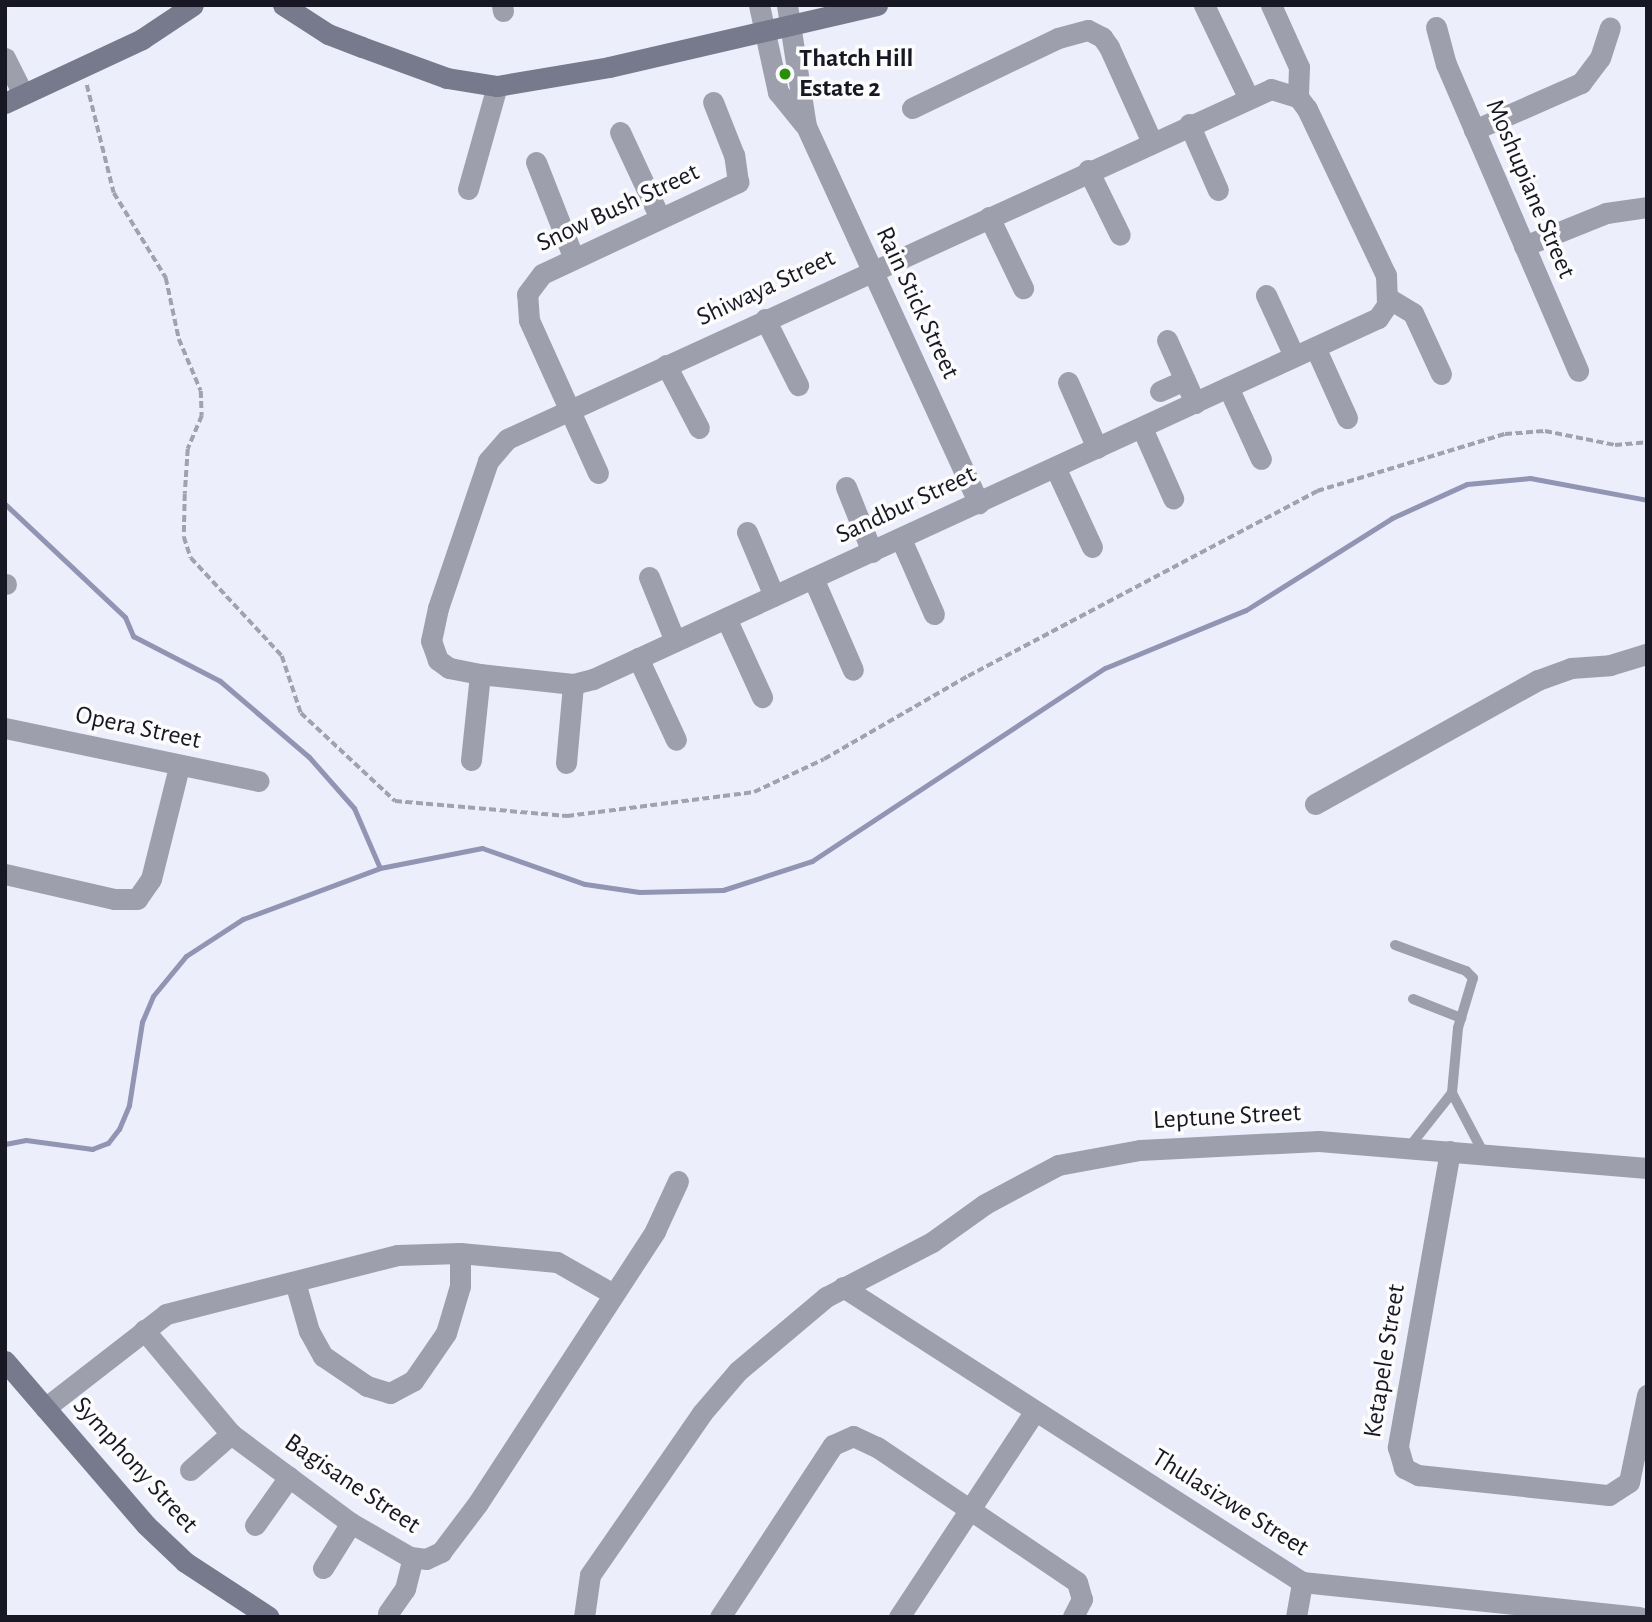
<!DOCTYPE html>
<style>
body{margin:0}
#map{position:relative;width:1652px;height:1622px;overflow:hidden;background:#edeefb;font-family:"Alegreya Sans",sans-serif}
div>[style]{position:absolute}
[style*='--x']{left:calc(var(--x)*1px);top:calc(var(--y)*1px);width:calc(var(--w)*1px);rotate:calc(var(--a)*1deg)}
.stream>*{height:5px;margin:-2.5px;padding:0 2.5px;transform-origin:2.5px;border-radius:2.5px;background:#9194b3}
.path>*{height:3.5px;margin-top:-1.75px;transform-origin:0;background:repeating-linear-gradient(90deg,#a1a2ae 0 7px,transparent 0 10.5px)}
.lane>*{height:10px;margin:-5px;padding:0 5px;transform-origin:5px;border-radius:5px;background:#9e9fad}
.street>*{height:21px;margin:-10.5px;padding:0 10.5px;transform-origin:10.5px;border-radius:10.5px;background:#9e9fad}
.secondary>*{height:21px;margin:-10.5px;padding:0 10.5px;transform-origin:10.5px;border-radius:10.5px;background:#77798d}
.dots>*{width:19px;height:19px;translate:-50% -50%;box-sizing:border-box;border:4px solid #fcfcfc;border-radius:50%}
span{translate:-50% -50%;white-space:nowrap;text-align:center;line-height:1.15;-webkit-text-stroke:7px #fcfcfc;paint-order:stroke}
.poi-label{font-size:26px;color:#171823;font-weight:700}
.left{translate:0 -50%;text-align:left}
.street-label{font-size:26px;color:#171823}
.frame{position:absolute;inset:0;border:7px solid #171823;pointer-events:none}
</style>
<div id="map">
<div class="stream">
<i style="--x:5;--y:504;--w:165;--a:43.3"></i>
<i style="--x:125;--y:617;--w:21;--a:67"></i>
<i style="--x:133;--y:636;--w:98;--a:27.3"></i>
<i style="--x:220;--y:681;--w:117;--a:40.5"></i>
<i style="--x:309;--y:757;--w:68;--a:48.6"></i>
<i style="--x:354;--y:808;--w:65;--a:66.6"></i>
<i style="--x:5;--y:1144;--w:21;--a:-11"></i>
<i style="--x:26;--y:1140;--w:67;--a:7.8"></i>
<i style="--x:92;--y:1149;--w:17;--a:-21"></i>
<i style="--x:108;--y:1143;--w:18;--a:-52"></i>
<i style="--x:119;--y:1129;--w:26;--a:-67"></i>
<i style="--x:129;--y:1105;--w:84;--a:-81.1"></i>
<i style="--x:142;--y:1022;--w:28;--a:-67"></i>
<i style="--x:153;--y:996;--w:52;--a:-50.5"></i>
<i style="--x:186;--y:956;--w:68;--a:-33"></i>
<i style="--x:243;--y:919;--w:146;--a:-20.4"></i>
<i style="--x:380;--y:868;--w:104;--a:-11.1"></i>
<i style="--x:482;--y:848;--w:109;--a:19.3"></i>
<i style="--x:585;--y:884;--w:55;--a:8.4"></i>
<i style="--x:639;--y:892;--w:84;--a:-1.4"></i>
<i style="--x:723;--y:890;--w:94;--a:-18"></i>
<i style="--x:812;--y:861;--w:351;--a:-33.4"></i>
<i style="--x:1105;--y:668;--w:152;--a:-22.4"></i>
<i style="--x:1246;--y:610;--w:173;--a:-32.2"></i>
<i style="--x:1392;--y:518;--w:82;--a:-24.4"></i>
<i style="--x:1467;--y:484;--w:63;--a:-5.4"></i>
<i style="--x:1530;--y:478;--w:119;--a:10.6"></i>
</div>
<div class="path">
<i style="--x:87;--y:85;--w:111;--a:76"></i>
<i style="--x:114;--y:193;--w:100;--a:58.5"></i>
<i style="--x:166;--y:278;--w:62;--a:78"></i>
<i style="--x:179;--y:339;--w:56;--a:67.1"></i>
<i style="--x:201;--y:391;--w:25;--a:88"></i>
<i style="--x:202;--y:416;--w:36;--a:113"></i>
<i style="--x:188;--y:449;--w:45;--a:93.8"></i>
<i style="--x:185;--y:494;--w:43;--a:91.3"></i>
<i style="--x:184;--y:537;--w:22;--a:72"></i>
<i style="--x:191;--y:558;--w:134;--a:47.1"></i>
<i style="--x:282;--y:656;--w:60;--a:71.6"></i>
<i style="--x:301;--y:713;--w:129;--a:43.1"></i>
<i style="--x:395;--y:801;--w:173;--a:5"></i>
<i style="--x:567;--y:816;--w:189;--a:-7.3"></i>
<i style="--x:754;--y:792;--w:77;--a:-25.2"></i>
<i style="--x:824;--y:759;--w:166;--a:-30"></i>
<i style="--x:968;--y:676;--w:395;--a:-27.9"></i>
<i style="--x:1317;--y:491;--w:196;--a:-16.9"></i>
<i style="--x:1505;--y:434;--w:40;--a:-4.3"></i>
<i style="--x:1545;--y:431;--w:71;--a:11.3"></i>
<i style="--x:1615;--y:445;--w:32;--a:-5"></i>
</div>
<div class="lane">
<i style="--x:1395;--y:945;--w:76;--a:20.1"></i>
<i style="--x:1466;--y:971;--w:10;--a:45"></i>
<i style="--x:1473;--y:978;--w:52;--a:106.7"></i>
<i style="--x:1458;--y:1028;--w:65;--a:95.3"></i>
<i style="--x:1452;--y:1093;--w:69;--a:62.3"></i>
<i style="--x:1413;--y:999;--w:52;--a:21.6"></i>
<i style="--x:1410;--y:1146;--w:68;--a:-51.6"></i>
</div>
<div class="street">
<i style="--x:502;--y:5;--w:6;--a:81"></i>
<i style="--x:759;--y:5;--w:89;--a:77.7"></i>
<i style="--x:778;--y:92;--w:41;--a:50.9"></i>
<i style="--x:787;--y:5;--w:122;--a:81.1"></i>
<i style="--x:806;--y:126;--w:415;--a:65.4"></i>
<i style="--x:1204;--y:5;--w:102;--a:64.4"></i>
<i style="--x:1271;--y:5;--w:68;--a:65.7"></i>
<i style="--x:1299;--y:67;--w:30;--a:92"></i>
<i style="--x:1436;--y:27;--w:38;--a:75"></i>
<i style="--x:1446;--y:64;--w:334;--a:66.7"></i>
<i style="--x:5;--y:58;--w:40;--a:63.4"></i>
<i style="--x:1271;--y:89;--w:28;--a:17"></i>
<i style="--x:1298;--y:97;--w:15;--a:53"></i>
<i style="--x:1307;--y:109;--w:184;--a:64.6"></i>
<i style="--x:1386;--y:275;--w:30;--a:88"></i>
<i style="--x:1387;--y:305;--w:16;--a:125"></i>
<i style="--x:1378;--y:318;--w:864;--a:155.3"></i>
<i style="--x:593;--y:679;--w:21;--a:166"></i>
<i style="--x:573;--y:684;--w:94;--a:-173.9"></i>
<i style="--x:480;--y:674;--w:32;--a:-169"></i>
<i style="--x:449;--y:668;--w:14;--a:-144"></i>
<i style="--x:438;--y:660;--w:20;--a:-110"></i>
<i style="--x:431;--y:641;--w:34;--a:-78"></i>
<i style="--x:438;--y:608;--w:155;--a:-71.2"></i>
<i style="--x:488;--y:461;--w:29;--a:-49"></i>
<i style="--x:507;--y:439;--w:840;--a:-24.61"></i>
<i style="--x:912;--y:108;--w:162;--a:-25.6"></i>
<i style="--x:1058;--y:38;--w:31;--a:-15"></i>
<i style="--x:1088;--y:30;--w:16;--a:27"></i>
<i style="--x:1102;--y:37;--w:12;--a:55"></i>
<i style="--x:1109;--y:47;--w:102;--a:65.7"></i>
<i style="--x:1189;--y:124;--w:72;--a:66.3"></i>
<i style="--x:1474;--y:130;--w:117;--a:-23.7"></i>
<i style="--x:1581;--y:83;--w:31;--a:-53"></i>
<i style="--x:1600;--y:58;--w:32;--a:-72"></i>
<i style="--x:620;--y:132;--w:95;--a:65.1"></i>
<i style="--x:536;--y:162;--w:104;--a:68.6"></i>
<i style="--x:1088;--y:170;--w:72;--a:63.8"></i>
<i style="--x:468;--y:189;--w:107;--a:-74.3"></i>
<i style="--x:989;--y:217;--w:79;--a:64.4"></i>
<i style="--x:1524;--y:246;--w:88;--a:-21.9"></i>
<i style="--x:1606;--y:213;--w:41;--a:-8.3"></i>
<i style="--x:1266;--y:295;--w:67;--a:65.3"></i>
<i style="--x:1388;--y:298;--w:29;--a:31"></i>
<i style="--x:1413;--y:313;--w:67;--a:65.3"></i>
<i style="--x:765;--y:319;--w:74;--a:63.4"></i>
<i style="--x:1167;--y:340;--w:69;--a:66"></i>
<i style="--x:1315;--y:347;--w:78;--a:65.7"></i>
<i style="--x:666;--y:365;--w:71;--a:62.4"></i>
<i style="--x:1068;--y:382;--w:72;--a:66.3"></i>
<i style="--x:1228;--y:387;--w:79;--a:65.4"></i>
<i style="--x:1160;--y:391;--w:27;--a:-24"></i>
<i style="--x:1142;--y:428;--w:77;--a:66.1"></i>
<i style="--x:1055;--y:467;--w:88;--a:65.2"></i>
<i style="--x:598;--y:473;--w:168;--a:-114.3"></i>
<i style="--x:529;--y:320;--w:26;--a:-94"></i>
<i style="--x:527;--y:294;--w:25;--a:-53"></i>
<i style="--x:542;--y:274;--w:217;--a:-25.1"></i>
<i style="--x:738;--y:182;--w:27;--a:-98"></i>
<i style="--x:734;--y:155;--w:57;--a:-111.6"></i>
<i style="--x:846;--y:487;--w:70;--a:68.2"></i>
<i style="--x:747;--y:532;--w:69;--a:67.1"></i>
<i style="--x:901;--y:539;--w:82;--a:66.3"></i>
<i style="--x:649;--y:577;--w:69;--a:67.9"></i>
<i style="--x:813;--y:578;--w:100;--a:66.5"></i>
<i style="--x:5;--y:584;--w:1;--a:0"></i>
<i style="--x:726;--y:618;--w:87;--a:65.5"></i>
<i style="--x:638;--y:658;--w:90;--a:65.1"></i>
<i style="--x:5;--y:728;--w:259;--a:11.8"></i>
<i style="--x:471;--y:760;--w:86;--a:-84"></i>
<i style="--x:566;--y:763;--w:79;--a:-84.9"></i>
<i style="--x:1315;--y:804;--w:255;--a:-29.1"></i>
<i style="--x:1538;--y:680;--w:35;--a:-20"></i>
<i style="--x:1571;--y:668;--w:39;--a:-4"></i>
<i style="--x:1610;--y:665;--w:39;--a:-17"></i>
<i style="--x:5;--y:874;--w:112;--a:12.9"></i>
<i style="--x:114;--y:899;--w:23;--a:0"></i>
<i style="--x:137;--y:899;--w:24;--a:-55"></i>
<i style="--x:151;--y:879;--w:115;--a:-76"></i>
<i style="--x:1450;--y:1151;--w:301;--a:100"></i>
<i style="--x:1398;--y:1447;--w:22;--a:74"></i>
<i style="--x:1404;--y:1468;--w:16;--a:27"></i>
<i style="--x:1418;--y:1475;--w:192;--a:6"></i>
<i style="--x:1609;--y:1495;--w:24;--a:-33"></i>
<i style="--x:1629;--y:1482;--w:89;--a:-78.3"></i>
<i style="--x:295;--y:1282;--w:51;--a:74.1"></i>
<i style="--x:309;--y:1331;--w:29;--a:61"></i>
<i style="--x:323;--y:1356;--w:53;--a:34.3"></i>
<i style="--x:367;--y:1386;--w:24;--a:17"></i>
<i style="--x:390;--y:1393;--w:26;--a:-28"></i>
<i style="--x:413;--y:1381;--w:58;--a:-55.5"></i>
<i style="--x:446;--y:1333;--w:49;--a:-73.4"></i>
<i style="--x:460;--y:1286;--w:33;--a:-90"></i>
<i style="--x:843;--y:1287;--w:546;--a:32.73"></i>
<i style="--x:1302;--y:1582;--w:339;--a:5.9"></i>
<i style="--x:144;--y:1330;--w:136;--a:50.1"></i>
<i style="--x:231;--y:1434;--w:149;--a:36.6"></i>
<i style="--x:351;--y:1523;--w:68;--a:30"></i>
<i style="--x:410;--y:1557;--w:16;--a:7"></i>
<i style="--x:426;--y:1559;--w:17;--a:-25"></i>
<i style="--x:441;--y:1552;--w:61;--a:-52.9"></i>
<i style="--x:478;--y:1503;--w:325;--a:-56.9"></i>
<i style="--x:655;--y:1231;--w:55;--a:-65.3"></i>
<i style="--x:45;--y:1408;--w:153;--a:-37.8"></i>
<i style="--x:166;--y:1314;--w:238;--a:-14.3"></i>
<i style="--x:397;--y:1255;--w:63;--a:-1.8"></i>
<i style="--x:460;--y:1253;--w:97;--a:5.3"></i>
<i style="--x:557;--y:1262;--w:64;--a:29.7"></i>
<i style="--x:190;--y:1470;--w:55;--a:-41.3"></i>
<i style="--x:255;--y:1525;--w:59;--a:-54.7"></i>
<i style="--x:323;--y:1568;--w:53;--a:-58.1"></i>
<i style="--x:388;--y:1613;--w:29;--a:-55"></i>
<i style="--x:405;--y:1589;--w:32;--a:-76"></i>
<i style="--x:584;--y:1617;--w:42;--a:-81.9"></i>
<i style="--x:590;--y:1575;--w:197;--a:-55.3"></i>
<i style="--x:702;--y:1413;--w:55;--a:-49.4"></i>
<i style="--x:738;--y:1371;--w:115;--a:-40.1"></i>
<i style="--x:826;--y:1297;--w:119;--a:-27.4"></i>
<i style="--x:932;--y:1242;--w:65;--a:-35.6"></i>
<i style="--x:985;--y:1204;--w:83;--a:-28.1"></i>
<i style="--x:1058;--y:1165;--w:83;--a:-10.4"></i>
<i style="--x:1140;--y:1150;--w:179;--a:-2.9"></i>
<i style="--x:1319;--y:1141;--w:329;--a:4.7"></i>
<i style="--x:720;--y:1617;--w:206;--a:-56.7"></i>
<i style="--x:833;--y:1445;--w:22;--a:-24"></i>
<i style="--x:853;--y:1436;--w:26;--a:25"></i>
<i style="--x:877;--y:1447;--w:241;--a:34"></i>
<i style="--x:1077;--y:1582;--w:18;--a:74"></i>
<i style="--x:1082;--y:1599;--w:20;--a:117"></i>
<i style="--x:899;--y:1617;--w:245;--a:-56.6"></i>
<i style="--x:1296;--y:1617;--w:36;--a:-80"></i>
</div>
<div class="secondary">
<i style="--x:283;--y:5;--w:54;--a:32.8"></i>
<i style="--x:328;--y:34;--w:36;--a:21"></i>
<i style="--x:362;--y:47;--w:90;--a:20"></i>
<i style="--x:447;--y:78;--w:51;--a:9.1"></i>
<i style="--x:497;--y:86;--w:114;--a:-9.6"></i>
<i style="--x:609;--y:67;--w:275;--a:-13"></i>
<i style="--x:5;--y:103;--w:151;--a:-25"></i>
<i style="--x:142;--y:39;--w:61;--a:-33.7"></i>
<i style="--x:5;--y:1361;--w:216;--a:49.3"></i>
<i style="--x:146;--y:1525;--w:54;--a:43.5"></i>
<i style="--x:185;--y:1562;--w:100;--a:33.2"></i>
</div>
<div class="dots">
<i style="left:785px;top:74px;background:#2b8e09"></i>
</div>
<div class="poi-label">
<span class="left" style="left:799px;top:74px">Thatch Hill<br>Estate 2</span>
</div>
<div class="street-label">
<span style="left:1530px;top:189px;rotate:67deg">Moshupiane Street</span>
<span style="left:618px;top:208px;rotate:-25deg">Snow Bush Street</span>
<span style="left:766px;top:288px;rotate:-25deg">Shiwaya Street</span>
<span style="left:917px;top:303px;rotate:65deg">Rain Stick Street</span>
<span style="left:906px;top:505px;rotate:-25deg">Sandbur Street</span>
<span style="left:138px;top:728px;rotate:12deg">Opera Street</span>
<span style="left:1227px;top:1117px;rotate:-3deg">Leptune Street</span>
<span style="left:1385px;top:1361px;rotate:-81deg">Ketapele Street</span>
<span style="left:135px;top:1465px;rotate:48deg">Symphony Street</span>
<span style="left:352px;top:1484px;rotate:34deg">Bagisane Street</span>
<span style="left:1230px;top:1503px;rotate:32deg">Thulasizwe Street</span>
</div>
<div class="frame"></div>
</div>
